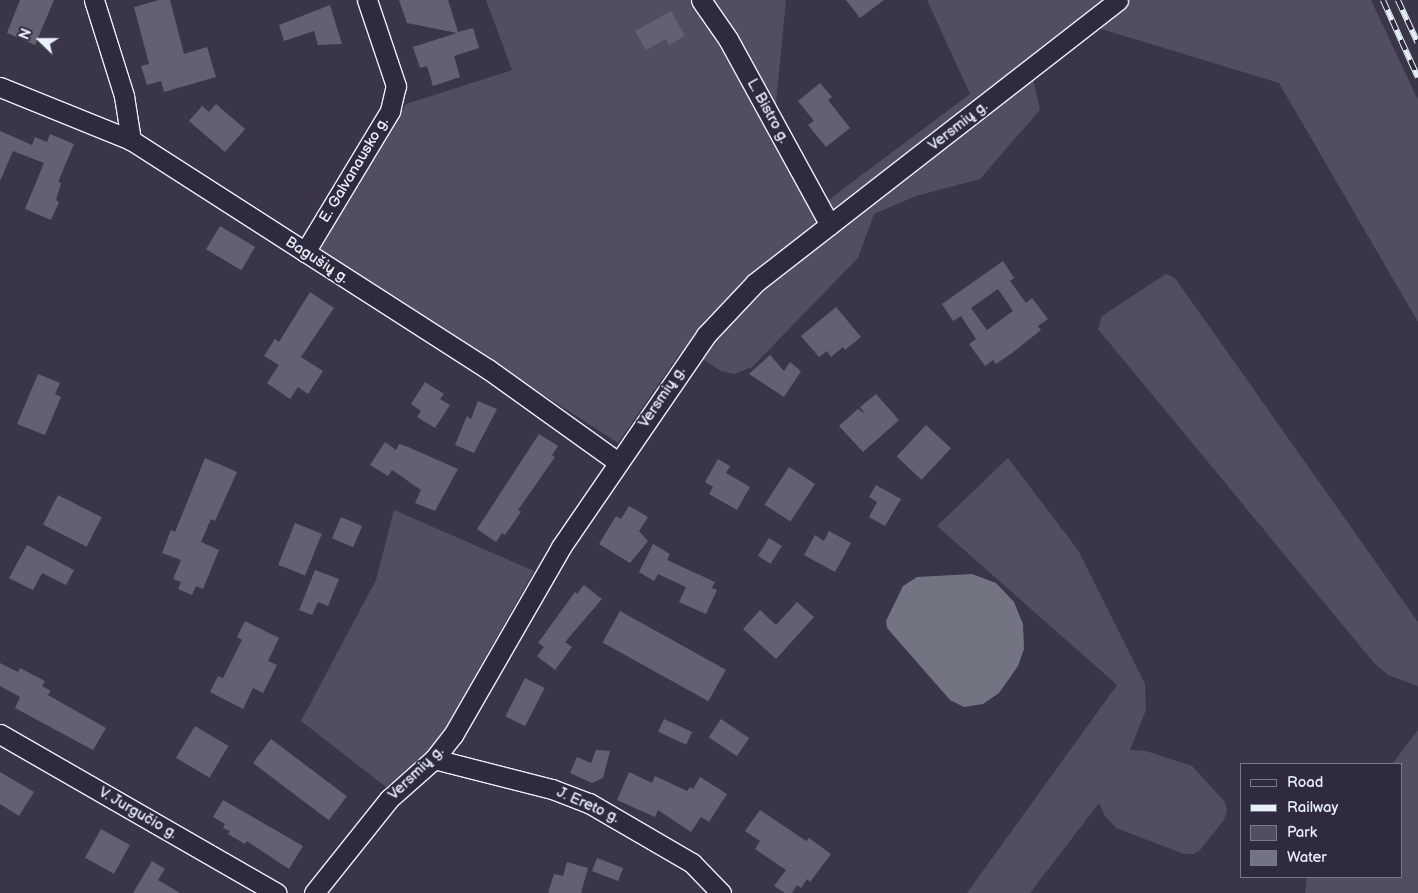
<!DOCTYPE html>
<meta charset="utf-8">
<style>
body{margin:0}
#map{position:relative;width:1418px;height:893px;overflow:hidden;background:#3a3648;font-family:"Balsamiq Sans",sans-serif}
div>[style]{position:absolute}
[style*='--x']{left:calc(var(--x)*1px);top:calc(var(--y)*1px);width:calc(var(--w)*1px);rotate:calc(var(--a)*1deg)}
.green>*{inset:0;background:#504e5f}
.water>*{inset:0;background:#737482}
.building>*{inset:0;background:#636171;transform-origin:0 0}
.roads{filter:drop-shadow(1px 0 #e8f1f8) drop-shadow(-1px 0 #e8f1f8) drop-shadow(0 1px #e8f1f8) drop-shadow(0 -1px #e8f1f8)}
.minor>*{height:19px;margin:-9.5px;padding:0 9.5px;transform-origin:9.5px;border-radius:9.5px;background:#2f2a3d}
.rail>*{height:5.5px;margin-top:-2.75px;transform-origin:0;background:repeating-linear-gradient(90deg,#2f2a3d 0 11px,#e8f1f8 0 22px);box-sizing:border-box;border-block:1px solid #e8f1f8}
span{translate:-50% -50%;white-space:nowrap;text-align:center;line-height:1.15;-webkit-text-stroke:4px #2f2a3d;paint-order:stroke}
.street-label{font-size:15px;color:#e8f1f8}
.legend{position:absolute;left:1240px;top:763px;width:162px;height:115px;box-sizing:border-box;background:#2f2a3d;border:1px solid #797a88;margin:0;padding:6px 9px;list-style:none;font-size:15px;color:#e8f1f8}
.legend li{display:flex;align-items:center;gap:10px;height:25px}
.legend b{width:25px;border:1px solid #797a88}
.north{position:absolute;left:15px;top:15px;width:50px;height:50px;-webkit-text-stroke:4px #2f2a3d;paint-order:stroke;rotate:292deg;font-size:14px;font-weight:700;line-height:20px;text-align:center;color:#e8f1f8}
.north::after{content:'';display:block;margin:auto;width:18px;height:22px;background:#e8f1f8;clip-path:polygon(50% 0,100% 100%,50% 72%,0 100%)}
</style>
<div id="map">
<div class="green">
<i style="clip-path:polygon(486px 0,786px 0,776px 104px,827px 201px,970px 94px,927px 0,1371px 0,1418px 100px,1418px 322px,1279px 83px,1098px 28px,1033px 79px,1040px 110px,980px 179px,916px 196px,874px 214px,858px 258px,752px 367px,734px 374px,721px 371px,699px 357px,680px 353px,618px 443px,320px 250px,406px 104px,512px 70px)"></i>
<i style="clip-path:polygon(1166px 274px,1175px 278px,1418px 622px,1418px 686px,1388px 675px,1374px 663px,1098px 329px,1102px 316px)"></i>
<i style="clip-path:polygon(1008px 458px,1078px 550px,1145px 684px,1146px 710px,1130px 750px,1146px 751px,1192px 766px,1225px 802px,1227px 811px,1224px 820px,1200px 850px,1194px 854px,1184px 854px,1116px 828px,1105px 816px,1099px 803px,1030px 893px,967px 893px,1117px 685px,937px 526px)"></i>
<i style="clip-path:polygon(394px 510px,534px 571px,446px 727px,429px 751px,386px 787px,301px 721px,376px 580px)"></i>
<i style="clip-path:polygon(1418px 730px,1418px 893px,1305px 893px,1307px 877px,1402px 877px,1402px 764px,1392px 764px)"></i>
</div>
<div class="water">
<i style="clip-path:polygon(972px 574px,996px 583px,1014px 602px,1023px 624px,1024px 649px,1018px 666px,999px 693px,983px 704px,964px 707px,950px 700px,887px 628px,886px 621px,903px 586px,917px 577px)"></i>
</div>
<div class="building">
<i style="clip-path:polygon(20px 0,54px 0,35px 45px,7px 33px)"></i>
<i style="clip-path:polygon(159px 0,170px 0,184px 54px,207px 47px,216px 77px,164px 92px,161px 81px,147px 85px,141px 66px,149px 64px,134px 7px)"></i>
<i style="clip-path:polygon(399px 0,448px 0,458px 32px,473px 28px,479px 48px,454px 56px,460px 77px,433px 86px,427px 66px,420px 68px,413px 47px,457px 33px,407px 23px)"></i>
<i style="clip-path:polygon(846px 0,884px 0,860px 18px)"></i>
<i style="clip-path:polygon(330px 5px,342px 44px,318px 45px,314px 31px,284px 41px,279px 25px)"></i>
<i style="clip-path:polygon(671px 11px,685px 36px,669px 45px,666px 39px,646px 50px,635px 31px)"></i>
<i style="clip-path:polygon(820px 83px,832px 97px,828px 100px,850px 128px,826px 147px,808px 125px,814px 121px,798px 101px)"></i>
<i style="clip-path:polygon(216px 104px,245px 129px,225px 152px,189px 121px,202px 106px,209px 112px)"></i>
<i style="clip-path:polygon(0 131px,32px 145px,35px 137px,47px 142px,50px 134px,74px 144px,58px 182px,61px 183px,56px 200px,59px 202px,51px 220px,25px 209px,44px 163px,13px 151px,0 181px)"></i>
<i style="left:220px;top:226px;width:41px;height:27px;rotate:31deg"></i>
<i style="clip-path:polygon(evenodd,1003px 261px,1014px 278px,1010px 281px,1026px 303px,1032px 298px,1048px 319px,1038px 326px,1041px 330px,1012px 353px,996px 364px,993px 360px,985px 366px,969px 344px,976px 339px,961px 316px,953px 321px,942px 304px,1003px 261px,998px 289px,1013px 311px,987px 330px,971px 308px,998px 289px)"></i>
<i style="clip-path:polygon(310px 292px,334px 308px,301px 357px,323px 371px,308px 394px,298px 387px,290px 399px,267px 383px,279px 365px,264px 356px,275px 339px,279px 342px)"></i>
<i style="clip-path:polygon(836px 307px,861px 337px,845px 350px,843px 347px,831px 357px,827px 351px,819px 357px,801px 336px)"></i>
<i style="clip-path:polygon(770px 355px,784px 371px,790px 362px,801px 371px,784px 397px,749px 374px)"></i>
<i style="clip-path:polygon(38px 374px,60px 383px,55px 394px,61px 397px,45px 435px,17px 424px)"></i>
<i style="clip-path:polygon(425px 382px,444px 394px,440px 399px,450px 405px,435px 428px,417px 417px,421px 411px,411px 404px)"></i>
<i style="clip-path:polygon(876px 394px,899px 420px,863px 452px,839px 426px,858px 409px,865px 414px,860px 407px)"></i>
<i style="clip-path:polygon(478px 401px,497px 409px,474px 453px,455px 445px,467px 416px,471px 419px)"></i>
<i style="left:926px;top:425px;width:34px;height:43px;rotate:43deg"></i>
<i style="clip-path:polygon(539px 434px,558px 446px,552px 455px,555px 457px,518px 510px,521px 512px,505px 535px,502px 533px,496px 542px,477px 529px)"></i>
<i style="clip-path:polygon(385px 442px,396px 450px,399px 444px,408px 447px,458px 469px,435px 511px,415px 503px,421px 490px,392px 470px,388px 476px,370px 465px)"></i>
<i style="clip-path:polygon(205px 458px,237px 472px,215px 521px,211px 519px,201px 542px,219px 550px,203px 589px,196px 586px,192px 595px,178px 589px,181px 582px,173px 579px,181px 560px,162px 553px,171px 530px,175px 532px)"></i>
<i style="clip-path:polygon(718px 459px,730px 466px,726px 473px,750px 487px,737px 510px,709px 494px,713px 487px,705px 482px)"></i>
<i style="left:789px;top:467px;width:31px;height:45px;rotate:33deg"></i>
<i style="clip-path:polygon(876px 485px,901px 499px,885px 526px,869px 517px,877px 502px,869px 497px)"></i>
<i style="left:58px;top:495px;width:49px;height:33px;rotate:27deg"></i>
<i style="clip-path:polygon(629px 506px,648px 517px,639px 531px,648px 541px,630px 563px,599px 544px,616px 516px,621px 519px)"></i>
<i style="left:341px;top:517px;width:23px;height:23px;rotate:23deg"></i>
<i style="left:295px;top:523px;width:29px;height:45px;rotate:22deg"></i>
<i style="clip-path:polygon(829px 531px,851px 543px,835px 572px,804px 555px,815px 535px,824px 541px)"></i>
<i style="left:769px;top:538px;width:15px;height:21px;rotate:32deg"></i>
<i style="clip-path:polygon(653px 544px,670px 554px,667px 560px,715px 582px,712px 588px,717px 590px,706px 614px,679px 602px,686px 587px,658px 574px,654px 581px,639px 572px)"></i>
<i style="clip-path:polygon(27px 545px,74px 570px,66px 585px,42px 573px,33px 590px,9px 578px)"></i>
<i style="clip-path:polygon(315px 570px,339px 579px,328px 606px,318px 602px,312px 615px,299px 610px)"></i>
<i style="clip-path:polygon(584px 585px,602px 599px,565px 642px,572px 647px,555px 670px,537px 656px,544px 647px,538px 643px,575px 592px,577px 594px)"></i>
<i style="clip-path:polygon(797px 602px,814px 617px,776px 659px,743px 629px,760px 610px,776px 625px)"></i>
<i style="left:620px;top:611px;width:121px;height:36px;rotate:29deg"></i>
<i style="clip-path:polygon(245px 621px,279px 638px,268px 661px,277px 665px,263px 693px,253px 688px,243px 709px,210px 692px,218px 676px,223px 678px,242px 640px,237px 637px)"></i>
<i style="clip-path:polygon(0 663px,18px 672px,20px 668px,45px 681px,42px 686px,51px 691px,48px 695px,106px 728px,93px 750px,15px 708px,20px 697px,0 686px)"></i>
<i style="left:525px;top:678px;width:22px;height:43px;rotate:27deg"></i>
<i style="left:664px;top:719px;width:31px;height:14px;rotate:25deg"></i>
<i style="left:721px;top:719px;width:34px;height:22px;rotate:34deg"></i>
<i style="left:195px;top:726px;width:39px;height:37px;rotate:31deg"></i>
<i style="left:271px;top:739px;width:95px;height:30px;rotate:37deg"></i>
<i style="clip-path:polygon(596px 750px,610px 751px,603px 778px,592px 783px,570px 773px,577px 757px,591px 763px)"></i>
<i style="clip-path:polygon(0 772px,34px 792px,19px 816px,0 804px)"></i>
<i style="clip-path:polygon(629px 772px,652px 783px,655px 776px,687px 791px,690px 787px,693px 789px,700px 777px,727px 794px,709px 822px,701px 817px,691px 832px,658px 810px,655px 817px,617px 800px)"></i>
<i style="clip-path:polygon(223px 800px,303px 846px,289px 869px,247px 841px,245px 844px,228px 834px,230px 831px,223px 828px,225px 824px,213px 817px)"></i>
<i style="clip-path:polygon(760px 810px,806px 841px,809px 838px,831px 854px,810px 882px,807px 879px,801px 888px,797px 885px,792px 893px,785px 893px,774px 886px,786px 870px,755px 849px,760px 841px,745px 831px)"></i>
<i style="left:101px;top:829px;width:33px;height:33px;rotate:29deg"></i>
<i style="left:597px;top:858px;width:28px;height:14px;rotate:21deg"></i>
<i style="clip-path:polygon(152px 861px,165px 869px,158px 880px,180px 893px,133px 893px)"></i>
<i style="clip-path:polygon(567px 862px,588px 868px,581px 893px,548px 893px,554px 874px,563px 876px)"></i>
</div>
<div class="roads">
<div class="minor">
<i style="--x:94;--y:0;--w:101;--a:72.6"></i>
<i style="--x:124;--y:96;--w:45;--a:81"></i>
<i style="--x:701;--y:0;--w:47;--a:55.3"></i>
<i style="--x:728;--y:39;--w:212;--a:61.3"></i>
<i style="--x:0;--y:87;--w:141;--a:22"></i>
<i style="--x:131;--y:140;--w:424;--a:32.7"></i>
<i style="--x:488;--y:369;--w:160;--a:35.6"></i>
<i style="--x:305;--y:252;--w:165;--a:-58.9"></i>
<i style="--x:390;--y:111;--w:26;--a:-77"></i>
<i style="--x:396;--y:86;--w:91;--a:-108.6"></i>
<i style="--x:0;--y:734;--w:319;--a:29.9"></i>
<i style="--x:434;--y:759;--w:122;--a:14.3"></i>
<i style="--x:552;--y:789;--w:40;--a:21"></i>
<i style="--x:589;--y:803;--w:119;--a:30.2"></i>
<i style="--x:692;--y:863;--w:42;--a:46"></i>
<i style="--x:314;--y:893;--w:120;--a:-51.4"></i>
<i style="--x:389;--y:799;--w:60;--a:-41.6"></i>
<i style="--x:434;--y:759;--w:31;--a:-52"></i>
<i style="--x:453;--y:735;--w:217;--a:-60.1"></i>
<i style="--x:561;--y:547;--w:257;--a:-55.6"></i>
<i style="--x:706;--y:335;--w:71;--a:-46.7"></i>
<i style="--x:755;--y:283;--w:460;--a:-37.9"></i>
</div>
</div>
<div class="rail">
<i style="--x:1383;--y:0;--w:85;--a:65.6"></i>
<i style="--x:1398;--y:0;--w:47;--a:65.1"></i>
</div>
<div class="street-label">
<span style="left:768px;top:111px;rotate:61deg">L. Bistro g.</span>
<span style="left:958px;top:126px;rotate:-38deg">Versmių g.</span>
<span style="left:354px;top:170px;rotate:-59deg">E. Galvanausko g.</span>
<span style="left:317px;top:260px;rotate:33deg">Bagušių g.</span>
<span style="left:662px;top:397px;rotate:-56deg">Versmių g.</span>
<span style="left:416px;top:773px;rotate:-44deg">Versmių g.</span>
<span style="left:588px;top:805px;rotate:24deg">J. Ereto g.</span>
<span style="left:138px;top:813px;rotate:30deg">V. Jurgučio g.</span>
</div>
<ul class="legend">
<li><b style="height:6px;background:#2f2a3d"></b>Road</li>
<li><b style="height:6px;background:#e8f1f8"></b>Railway</li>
<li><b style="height:14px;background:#504e5f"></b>Park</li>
<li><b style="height:14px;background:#737482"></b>Water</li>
</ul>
<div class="north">N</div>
</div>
